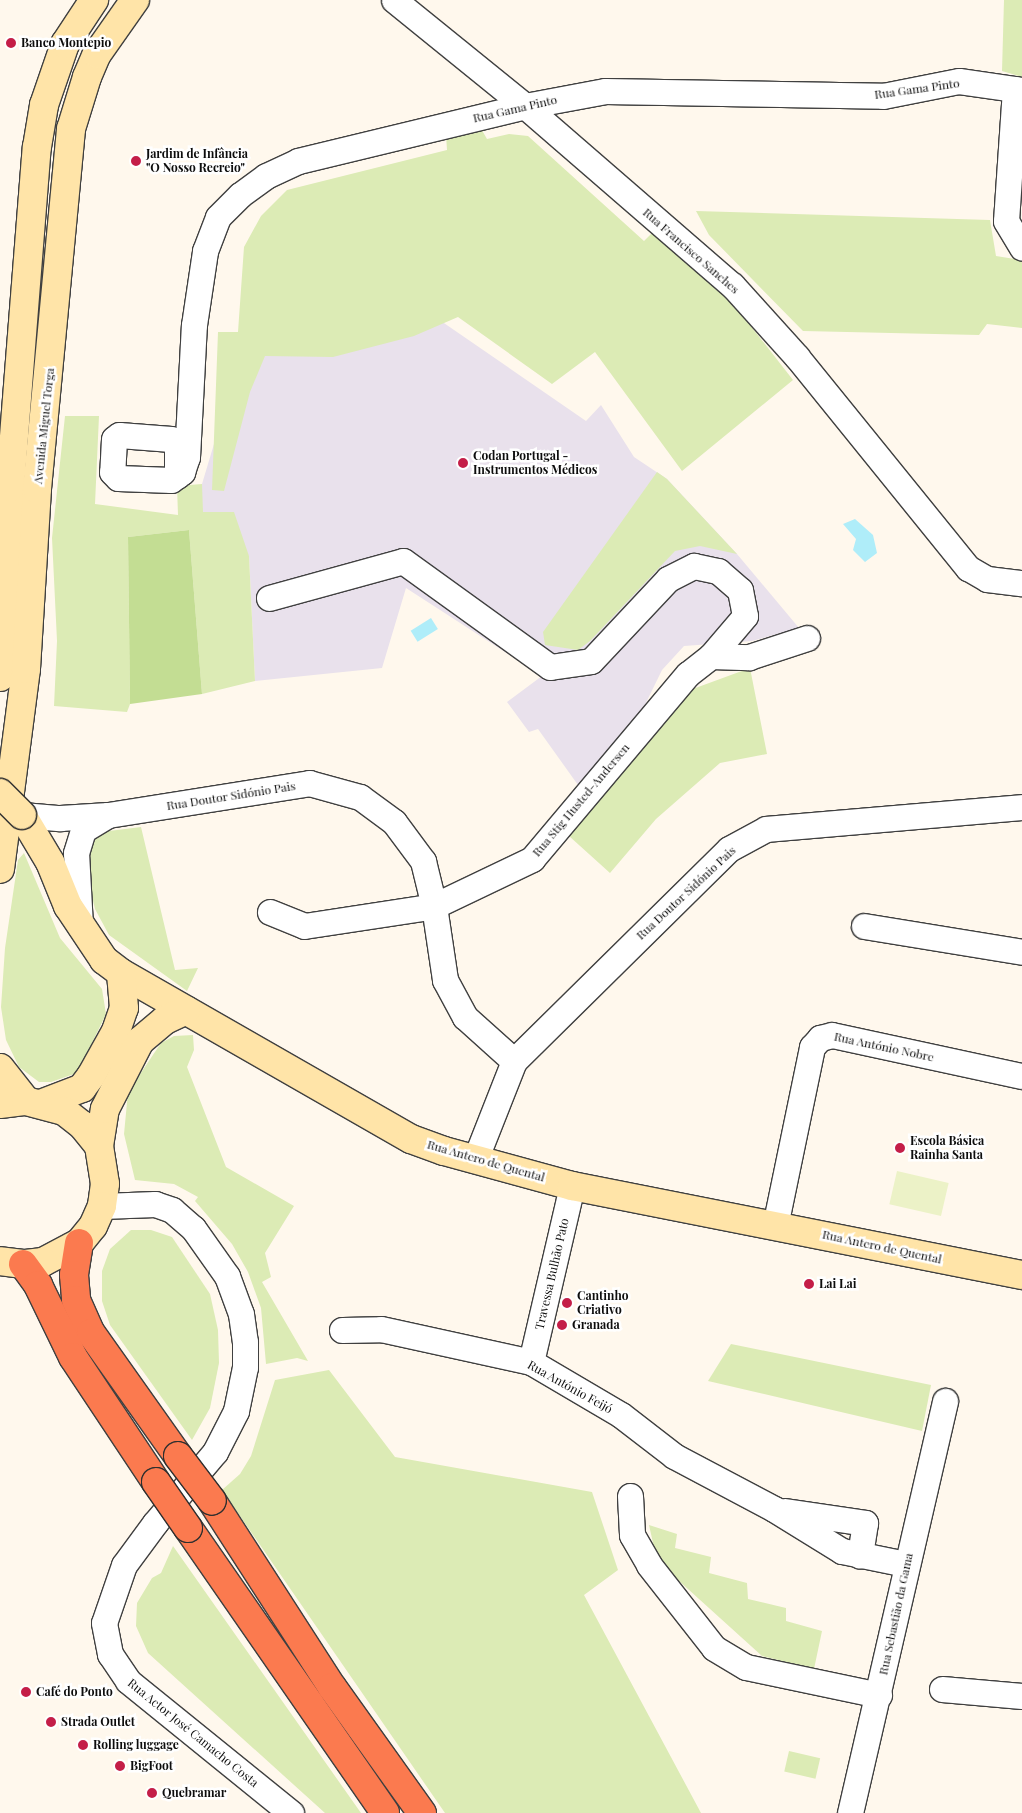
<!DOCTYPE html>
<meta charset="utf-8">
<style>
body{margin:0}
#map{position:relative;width:1022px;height:1813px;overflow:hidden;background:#fff8ed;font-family:"Playfair Display",serif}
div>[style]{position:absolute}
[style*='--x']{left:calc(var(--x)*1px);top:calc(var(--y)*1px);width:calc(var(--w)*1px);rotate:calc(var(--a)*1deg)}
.industrial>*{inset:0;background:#e9e1ec}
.green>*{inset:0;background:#dcebb5;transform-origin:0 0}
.forest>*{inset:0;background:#c3dd93}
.pitch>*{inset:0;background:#ecf2c7;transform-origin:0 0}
.water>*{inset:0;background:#afedf9;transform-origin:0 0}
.roads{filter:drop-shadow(1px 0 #404040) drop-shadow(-1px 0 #404040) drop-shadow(0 1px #404040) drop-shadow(0 -1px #404040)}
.street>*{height:25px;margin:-12.5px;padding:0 12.5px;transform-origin:12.5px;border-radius:12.5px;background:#fff}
.secondary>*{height:28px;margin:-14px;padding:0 14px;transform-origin:14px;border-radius:14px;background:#ffe4a8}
.highway>*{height:28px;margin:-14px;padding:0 14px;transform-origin:14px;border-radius:14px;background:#fb7a4f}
.bridges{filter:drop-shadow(1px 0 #2f2f2f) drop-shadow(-1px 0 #2f2f2f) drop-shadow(0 1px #2f2f2f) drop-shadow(0 -1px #2f2f2f)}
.secondary-bridge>*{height:28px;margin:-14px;padding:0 14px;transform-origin:14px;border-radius:14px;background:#ffe4a8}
.highway-bridge>*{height:28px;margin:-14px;padding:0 14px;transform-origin:14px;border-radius:14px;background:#fb7a4f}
.dots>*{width:14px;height:14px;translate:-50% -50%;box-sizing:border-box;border:2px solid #fff;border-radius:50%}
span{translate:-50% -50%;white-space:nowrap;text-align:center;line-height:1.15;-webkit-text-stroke:5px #fff;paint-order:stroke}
.poi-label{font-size:12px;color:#0d0d0d;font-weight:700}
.left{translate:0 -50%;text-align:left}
.street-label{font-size:12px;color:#0d0d0d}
</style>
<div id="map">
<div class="industrial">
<i style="clip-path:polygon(425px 310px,586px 421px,601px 405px,634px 457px,667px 479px,737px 554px,799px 628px,752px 641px,684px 646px,662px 670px,640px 715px,578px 785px,538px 729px,529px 732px,507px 702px,542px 676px,406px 588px,382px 668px,255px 681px,249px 556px,202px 512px,202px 484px,237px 367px,244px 354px)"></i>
</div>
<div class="green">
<i style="clip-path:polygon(1004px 0,1022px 0,1022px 77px,1002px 71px)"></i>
<i style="clip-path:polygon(479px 125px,487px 139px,509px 134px,528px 136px,644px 241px,655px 230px,707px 270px,793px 380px,682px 471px,595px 352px,552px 384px,458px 317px,414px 336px,333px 357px,265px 356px,250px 392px,224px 491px,212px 490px,218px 332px,238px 332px,244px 247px,261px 216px,287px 190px,447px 150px,446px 135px)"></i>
<i style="clip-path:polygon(696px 211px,990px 220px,996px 256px,1022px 260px,1022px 328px,987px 324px,979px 335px,803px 331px,709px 235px)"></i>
<i style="clip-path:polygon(65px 416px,99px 416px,95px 504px,178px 515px,177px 486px,202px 484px,203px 512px,234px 512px,249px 556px,255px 681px,202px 694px,189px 530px,128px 537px,130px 704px,127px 712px,54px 706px,57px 641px,52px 538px)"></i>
<i style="clip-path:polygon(657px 472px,667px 479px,737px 554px,700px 546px,675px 551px,590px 641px,578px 650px,545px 645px,543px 632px)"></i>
<i style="clip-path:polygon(750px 668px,767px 754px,720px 763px,656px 819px,610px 873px,569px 836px,690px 690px)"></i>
<i style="clip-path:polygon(141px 827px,175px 970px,198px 968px,187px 991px,109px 935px,95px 909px,86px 872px,87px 843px,93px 833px)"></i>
<i style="clip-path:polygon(24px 853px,60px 938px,102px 989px,106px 1014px,81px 1066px,74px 1074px,51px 1082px,39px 1082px,19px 1067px,6px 1040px,1px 1007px,5px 948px,18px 860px)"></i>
<i style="clip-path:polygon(193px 1035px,194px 1050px,187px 1067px,226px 1167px,294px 1206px,265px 1253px,271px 1277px,262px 1282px,308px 1361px,297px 1358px,266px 1364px,261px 1308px,248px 1272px,232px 1244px,195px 1201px,198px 1197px,174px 1184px,135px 1180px,124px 1134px,128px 1092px,161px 1043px,174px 1036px)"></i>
<i style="clip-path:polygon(131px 1230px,151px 1230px,172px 1237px,210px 1294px,218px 1330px,219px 1363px,210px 1408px,192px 1440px,110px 1325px,102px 1301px,102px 1271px,110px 1249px)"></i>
<i style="clip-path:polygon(731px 1344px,931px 1385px,922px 1431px,708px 1381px)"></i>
<i style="clip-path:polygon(329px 1370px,395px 1457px,592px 1492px,618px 1570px,584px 1595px,701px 1813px,445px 1813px,222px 1490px,240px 1474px,251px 1456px,275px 1380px)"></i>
<i style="clip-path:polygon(649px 1525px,677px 1534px,675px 1548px,711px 1557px,709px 1573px,747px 1583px,748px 1599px,786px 1608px,786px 1621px,822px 1631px,814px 1669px,762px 1656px,657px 1561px)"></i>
<i style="clip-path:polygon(173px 1546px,361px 1813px,325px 1813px,148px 1653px,136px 1626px,137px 1603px,152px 1578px,161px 1573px)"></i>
<i style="left:789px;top:1751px;width:32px;height:21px;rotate:13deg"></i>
</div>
<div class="forest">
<i style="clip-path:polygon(189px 530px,202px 694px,130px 704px,128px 537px)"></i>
</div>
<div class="pitch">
<i style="left:897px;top:1171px;width:53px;height:34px;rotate:13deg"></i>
</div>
<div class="water">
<i style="clip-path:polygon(855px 519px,873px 535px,877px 553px,865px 562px,853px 550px,856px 539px,843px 524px)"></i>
<i style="left:431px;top:618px;width:13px;height:24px;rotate:58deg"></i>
</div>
<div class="roads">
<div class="street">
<i style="--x:394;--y:0;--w:169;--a:39"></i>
<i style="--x:525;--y:106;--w:274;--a:40.9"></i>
<i style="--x:732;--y:285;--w:97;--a:47.9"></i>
<i style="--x:797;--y:357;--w:272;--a:51"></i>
<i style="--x:968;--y:568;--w:22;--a:30"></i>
<i style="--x:987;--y:579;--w:35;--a:7"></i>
<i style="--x:1015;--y:89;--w:132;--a:93.9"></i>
<i style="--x:1006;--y:221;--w:31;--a:59"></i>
<i style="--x:177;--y:476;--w:29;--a:-90"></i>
<i style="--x:177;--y:447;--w:10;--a:-127"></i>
<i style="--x:171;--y:439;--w:52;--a:-175.6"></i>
<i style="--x:119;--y:435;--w:6;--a:141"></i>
<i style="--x:114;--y:439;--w:33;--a:93"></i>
<i style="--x:112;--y:472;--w:8;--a:45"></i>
<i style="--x:118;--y:478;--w:53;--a:2.2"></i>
<i style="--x:171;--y:480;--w:14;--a:-36"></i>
<i style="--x:182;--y:472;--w:16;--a:-72"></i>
<i style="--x:187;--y:457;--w:132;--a:-87"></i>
<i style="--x:194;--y:325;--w:75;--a:-81.5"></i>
<i style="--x:205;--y:251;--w:36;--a:-69"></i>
<i style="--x:218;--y:217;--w:31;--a:-45"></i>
<i style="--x:240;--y:195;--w:32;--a:-36"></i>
<i style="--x:266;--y:176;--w:35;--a:-25"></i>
<i style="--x:298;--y:161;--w:234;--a:-13.6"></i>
<i style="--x:525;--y:106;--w:81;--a:-10.6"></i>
<i style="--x:605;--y:91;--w:278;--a:1"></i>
<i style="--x:883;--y:96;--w:77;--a:-11.2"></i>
<i style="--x:959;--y:81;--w:64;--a:8.1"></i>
<i style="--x:269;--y:598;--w:139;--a:-15.4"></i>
<i style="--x:403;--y:561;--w:181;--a:35.8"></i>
<i style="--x:550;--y:667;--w:41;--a:-8.3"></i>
<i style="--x:591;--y:661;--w:112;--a:-46.8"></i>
<i style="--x:668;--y:579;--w:29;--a:-27"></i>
<i style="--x:694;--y:566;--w:25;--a:12"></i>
<i style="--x:718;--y:571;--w:29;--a:41"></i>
<i style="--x:740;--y:590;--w:26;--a:79"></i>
<i style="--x:745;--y:616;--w:52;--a:130.4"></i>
<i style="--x:22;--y:815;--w:38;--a:5"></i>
<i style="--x:60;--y:818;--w:48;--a:-3.6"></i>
<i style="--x:108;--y:815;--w:204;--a:-9"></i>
<i style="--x:309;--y:783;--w:53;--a:15.4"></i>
<i style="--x:360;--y:797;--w:42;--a:36.3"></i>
<i style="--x:394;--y:822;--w:49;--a:53.4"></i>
<i style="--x:423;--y:861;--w:46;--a:76.3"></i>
<i style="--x:434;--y:906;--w:75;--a:81.5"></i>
<i style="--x:445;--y:980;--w:42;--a:61.6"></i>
<i style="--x:465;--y:1017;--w:66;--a:41.9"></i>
<i style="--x:270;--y:912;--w:37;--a:22"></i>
<i style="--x:304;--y:926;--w:132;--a:-8.7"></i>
<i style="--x:434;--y:906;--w:109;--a:-25.6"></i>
<i style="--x:532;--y:859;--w:242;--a:-49.9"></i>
<i style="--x:688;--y:674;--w:29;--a:-38"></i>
<i style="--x:711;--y:656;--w:38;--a:2"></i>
<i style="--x:749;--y:657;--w:61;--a:-18.1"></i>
<i style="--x:80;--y:926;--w:73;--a:-93.1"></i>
<i style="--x:76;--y:853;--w:24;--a:-73"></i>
<i style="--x:83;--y:830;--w:29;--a:-31"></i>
<i style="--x:864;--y:926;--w:160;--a:9.3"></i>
<i style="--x:475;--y:1160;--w:106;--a:-68.5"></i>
<i style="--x:514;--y:1061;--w:302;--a:-44.6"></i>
<i style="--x:729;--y:849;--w:42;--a:-28.4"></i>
<i style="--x:766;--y:829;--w:257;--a:-4.9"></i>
<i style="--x:102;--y:1206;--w:53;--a:-2.2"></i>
<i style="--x:155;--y:1204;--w:18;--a:19"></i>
<i style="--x:172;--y:1210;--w:28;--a:41"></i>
<i style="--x:193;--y:1228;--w:59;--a:54.7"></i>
<i style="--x:227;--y:1276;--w:40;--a:69.8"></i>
<i style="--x:241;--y:1314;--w:28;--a:82"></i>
<i style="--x:245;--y:1342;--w:25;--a:90"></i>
<i style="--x:245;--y:1367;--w:45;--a:101.6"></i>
<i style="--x:236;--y:1411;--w:46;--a:117.1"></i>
<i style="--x:215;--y:1452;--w:93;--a:130.2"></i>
<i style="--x:155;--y:1523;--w:52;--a:126.4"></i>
<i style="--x:124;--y:1565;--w:61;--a:109"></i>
<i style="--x:104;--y:1623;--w:32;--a:79"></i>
<i style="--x:110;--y:1654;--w:32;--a:56"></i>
<i style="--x:128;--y:1681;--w:210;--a:39"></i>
<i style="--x:775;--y:1226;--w:183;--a:-78.3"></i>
<i style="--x:812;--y:1047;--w:12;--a:-48"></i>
<i style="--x:820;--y:1038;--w:12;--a:-14"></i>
<i style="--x:832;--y:1035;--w:194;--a:12.2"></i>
<i style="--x:342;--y:1330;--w:39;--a:-1"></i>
<i style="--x:381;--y:1329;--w:154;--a:12.4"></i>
<i style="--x:531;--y:1362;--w:104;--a:30.5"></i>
<i style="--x:621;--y:1415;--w:67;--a:37.7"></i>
<i style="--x:674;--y:1456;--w:113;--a:27.9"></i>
<i style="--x:774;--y:1509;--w:80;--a:31.7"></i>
<i style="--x:842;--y:1551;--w:65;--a:11.5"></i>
<i style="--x:531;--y:1362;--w:181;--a:-76.9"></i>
<i style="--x:630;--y:1496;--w:39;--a:87"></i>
<i style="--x:632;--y:1535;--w:34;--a:60"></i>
<i style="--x:649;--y:1565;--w:105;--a:51.9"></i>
<i style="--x:714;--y:1648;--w:37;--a:31"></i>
<i style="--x:746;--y:1667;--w:136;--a:11.9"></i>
<i style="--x:785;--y:1511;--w:81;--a:8.5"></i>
<i style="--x:865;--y:1523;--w:33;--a:99"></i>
<i style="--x:942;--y:1689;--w:80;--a:5"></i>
<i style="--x:850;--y:1813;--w:423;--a:-77"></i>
</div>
<div class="secondary">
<i style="--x:0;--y:677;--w:190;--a:-87"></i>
<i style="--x:10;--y:487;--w:341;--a:-85.5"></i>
<i style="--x:37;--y:147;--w:43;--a:-80.5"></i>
<i style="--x:44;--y:105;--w:65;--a:-71"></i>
<i style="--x:65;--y:44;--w:53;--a:-56.6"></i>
<i style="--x:22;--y:815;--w:55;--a:59.2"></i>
<i style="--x:50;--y:862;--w:48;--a:67.8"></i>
<i style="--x:68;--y:906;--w:65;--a:56.3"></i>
<i style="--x:104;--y:960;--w:21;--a:37"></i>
<i style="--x:121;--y:973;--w:334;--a:29.8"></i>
<i style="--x:411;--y:1139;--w:35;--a:20"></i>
<i style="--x:444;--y:1151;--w:133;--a:15.3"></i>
<i style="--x:572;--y:1186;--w:459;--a:11.2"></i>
<i style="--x:0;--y:869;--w:202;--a:-82.6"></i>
<i style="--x:26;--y:669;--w:180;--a:-86.5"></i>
<i style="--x:37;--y:489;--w:362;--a:-84.6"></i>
<i style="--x:71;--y:129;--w:54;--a:-72.9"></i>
<i style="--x:87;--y:77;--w:25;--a:-67"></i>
<i style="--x:97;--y:54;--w:66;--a:-54.9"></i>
<i style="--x:0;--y:1068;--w:42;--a:51.8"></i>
<i style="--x:43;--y:1103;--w:42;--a:-21"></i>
<i style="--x:82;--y:1088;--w:15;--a:-53"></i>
<i style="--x:91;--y:1076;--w:51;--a:-60.9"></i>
<i style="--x:116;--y:1031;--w:24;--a:-71"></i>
<i style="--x:124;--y:1008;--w:35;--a:-95"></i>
<i style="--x:0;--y:1104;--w:26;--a:-7"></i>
<i style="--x:26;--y:1101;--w:39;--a:15"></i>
<i style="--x:64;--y:1111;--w:23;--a:38"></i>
<i style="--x:82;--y:1125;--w:27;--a:51"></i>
<i style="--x:99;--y:1146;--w:38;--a:81"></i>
<i style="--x:105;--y:1184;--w:22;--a:98"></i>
<i style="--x:102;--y:1206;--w:22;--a:114"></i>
<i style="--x:93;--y:1226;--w:22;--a:129"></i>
<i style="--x:79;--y:1243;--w:41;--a:152.2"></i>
<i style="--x:43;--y:1262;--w:20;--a:174"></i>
<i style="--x:23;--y:1264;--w:23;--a:-173"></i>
<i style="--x:99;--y:1146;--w:37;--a:-81"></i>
<i style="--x:105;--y:1109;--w:76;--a:-62.8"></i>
<i style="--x:140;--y:1041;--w:33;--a:-40"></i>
<i style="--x:165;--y:1020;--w:23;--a:-25"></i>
</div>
<div class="highway">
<i style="--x:79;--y:1243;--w:32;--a:99"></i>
<i style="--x:74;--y:1275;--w:25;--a:85"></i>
<i style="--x:76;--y:1300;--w:36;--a:66"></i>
<i style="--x:91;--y:1333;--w:151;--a:54.7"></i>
<i style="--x:23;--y:1264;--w:26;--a:54"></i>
<i style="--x:38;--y:1285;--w:80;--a:64.1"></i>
<i style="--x:73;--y:1357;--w:150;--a:56.4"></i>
<i style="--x:212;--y:1501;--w:221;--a:57.2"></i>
<i style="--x:332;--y:1687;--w:155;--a:54.5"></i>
<i style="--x:188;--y:1528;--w:346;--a:55.3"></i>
</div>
</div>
<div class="bridges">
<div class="secondary-bridge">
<i style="--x:0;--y:793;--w:31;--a:45"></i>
</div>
<div class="highway-bridge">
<i style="--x:178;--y:1456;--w:56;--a:52.9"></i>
<i style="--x:156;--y:1482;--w:56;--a:55.2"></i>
</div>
</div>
<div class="dots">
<i style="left:11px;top:43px;background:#c41e48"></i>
<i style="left:136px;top:161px;background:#c41e48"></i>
<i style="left:463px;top:463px;background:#c41e48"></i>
<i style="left:900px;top:1148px;background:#c41e48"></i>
<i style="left:809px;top:1284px;background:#c41e48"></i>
<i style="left:567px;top:1303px;background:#c41e48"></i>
<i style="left:562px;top:1325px;background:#c41e48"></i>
<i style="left:26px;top:1692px;background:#c41e48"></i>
<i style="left:51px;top:1722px;background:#c41e48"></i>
<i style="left:83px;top:1745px;background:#c41e48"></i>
<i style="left:120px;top:1766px;background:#c41e48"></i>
<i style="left:152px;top:1793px;background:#c41e48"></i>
</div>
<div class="poi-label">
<span class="left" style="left:21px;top:43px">Banco Montepio</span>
<span class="left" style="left:146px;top:161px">Jardim de Infância<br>"O Nosso Recreio"</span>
<span class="left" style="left:473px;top:463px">Codan Portugal -<br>Instrumentos Médicos</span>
<span class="left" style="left:910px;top:1148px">Escola Básica<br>Rainha Santa</span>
<span class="left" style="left:819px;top:1284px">Lai Lai</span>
<span class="left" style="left:577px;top:1303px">Cantinho<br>Criativo</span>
<span class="left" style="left:572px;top:1325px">Granada</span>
<span class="left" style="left:36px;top:1692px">Café do Ponto</span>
<span class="left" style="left:61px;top:1722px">Strada Outlet</span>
<span class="left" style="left:93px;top:1745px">Rolling luggage</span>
<span class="left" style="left:130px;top:1766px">BigFoot</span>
<span class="left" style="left:162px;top:1793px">Quebramar</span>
</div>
<div class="street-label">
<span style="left:917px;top:89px;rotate:-8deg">Rua Gama Pinto</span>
<span style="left:515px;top:109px;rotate:-13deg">Rua Gama Pinto</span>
<span style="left:691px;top:251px;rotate:41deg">Rua Francisco Sanches</span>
<span style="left:44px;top:426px;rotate:-84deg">Avenida Miguel Torga</span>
<span style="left:231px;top:796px;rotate:-9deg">Rua Doutor Sidónio Pais</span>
<span style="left:581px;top:800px;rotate:-50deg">Rua Stig Husted-Andersen</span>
<span style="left:686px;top:893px;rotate:-43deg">Rua Doutor Sidónio Pais</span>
<span style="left:884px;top:1047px;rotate:12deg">Rua António Nobre</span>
<span style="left:486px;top:1161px;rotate:16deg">Rua Antero de Quental</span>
<span style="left:882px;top:1247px;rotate:12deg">Rua Antero de Quental</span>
<span style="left:552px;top:1274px;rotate:-77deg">Travessa Bulhão Pato</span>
<span style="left:570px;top:1387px;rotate:29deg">Rua António Feijó</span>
<span style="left:896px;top:1614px;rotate:-78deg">Rua Sebastião da Gama</span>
<span style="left:193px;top:1733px;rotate:39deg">Rua Actor José Camacho Costa</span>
</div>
</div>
